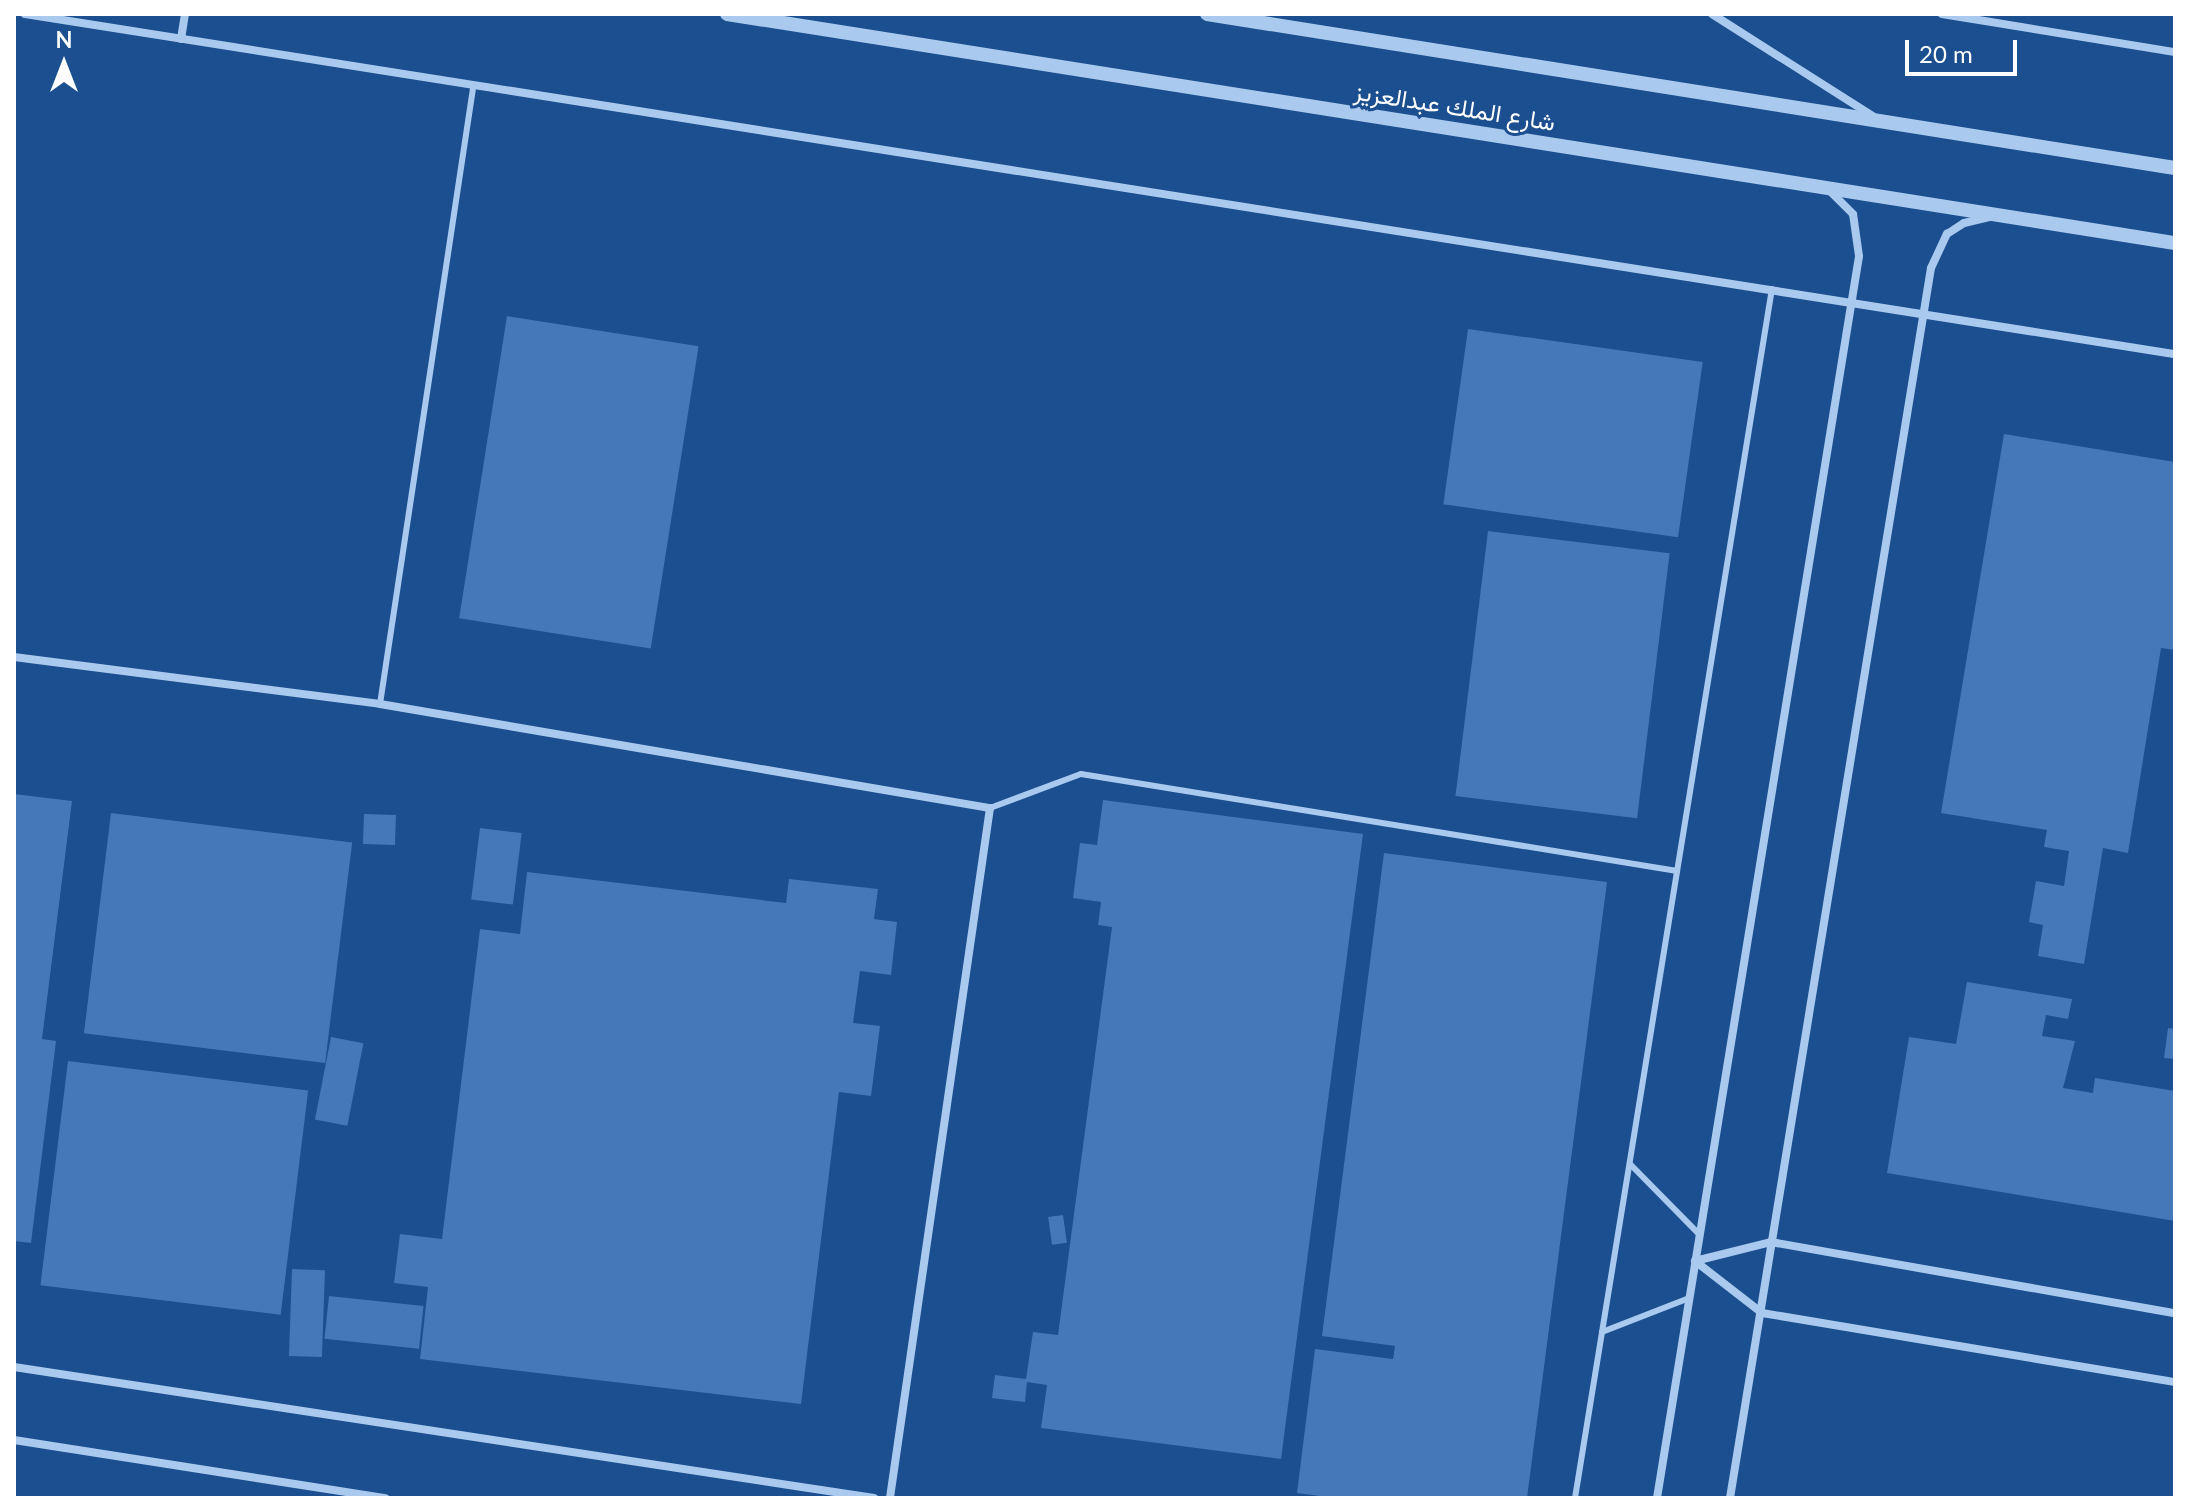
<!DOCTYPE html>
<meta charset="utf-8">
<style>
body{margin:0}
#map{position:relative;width:2189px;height:1512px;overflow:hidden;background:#1b4f8f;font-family:Lato,Vazirmatn,sans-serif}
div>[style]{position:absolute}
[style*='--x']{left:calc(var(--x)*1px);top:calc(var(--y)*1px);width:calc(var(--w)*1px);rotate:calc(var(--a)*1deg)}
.building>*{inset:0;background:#4478b7;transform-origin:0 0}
.service>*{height:6px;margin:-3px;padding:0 3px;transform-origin:3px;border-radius:3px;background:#a9c9ee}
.minor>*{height:8px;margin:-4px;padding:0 4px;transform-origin:4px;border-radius:4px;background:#a9c9ee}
.tertiary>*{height:14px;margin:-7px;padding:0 7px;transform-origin:7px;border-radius:7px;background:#a9c9ee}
span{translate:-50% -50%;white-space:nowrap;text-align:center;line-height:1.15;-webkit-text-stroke:6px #1b4f8f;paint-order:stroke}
.street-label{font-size:24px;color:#fff}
.frame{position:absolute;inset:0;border:16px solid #fff;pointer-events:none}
.north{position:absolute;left:24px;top:24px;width:80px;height:80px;-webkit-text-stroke:6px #1b4f8f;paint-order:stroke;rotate:0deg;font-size:22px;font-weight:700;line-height:32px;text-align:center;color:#fff}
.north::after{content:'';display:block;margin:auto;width:28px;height:36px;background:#fff;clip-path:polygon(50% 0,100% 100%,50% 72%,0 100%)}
.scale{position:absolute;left:1905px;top:40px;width:112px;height:36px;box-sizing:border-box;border:4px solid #fff;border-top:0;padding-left:10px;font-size:24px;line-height:28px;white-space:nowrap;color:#fff;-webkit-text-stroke:6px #1b4f8f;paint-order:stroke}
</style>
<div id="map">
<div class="building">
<i style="left:507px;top:316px;width:194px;height:306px;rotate:9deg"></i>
<i style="left:1468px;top:329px;width:237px;height:177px;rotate:8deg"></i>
<i style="clip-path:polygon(2004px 434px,2175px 462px,2175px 650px,2161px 648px,2128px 853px,2103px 848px,2084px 964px,2038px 956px,2043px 925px,2029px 922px,2036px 881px,2064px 886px,2069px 851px,2044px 847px,2047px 830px,1941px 813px)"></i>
<i style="left:1488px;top:531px;width:183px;height:267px;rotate:7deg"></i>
<i style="clip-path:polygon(14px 794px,72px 801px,42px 1039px,56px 1041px,31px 1243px,14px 1241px)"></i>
<i style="clip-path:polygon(1103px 800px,1363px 834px,1281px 1459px,1041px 1428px,1047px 1385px,1027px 1382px,1025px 1402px,992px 1398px,995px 1375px,1026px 1379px,1033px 1332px,1058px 1335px,1112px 927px,1098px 925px,1101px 902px,1073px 898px,1080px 843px,1097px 845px)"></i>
<i style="left:111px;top:813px;width:243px;height:222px;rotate:7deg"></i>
<i style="left:364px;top:814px;width:32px;height:30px;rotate:2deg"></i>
<i style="left:480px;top:828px;width:42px;height:72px;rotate:7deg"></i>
<i style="clip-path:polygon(1384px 853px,1607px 882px,1527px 1498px,1335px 1498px,1297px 1493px,1315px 1349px,1393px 1359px,1395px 1346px,1322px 1336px)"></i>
<i style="clip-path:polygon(527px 872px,786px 903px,789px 879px,878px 889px,874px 919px,897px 922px,891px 975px,860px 971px,853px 1023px,880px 1026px,871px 1096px,839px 1092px,801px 1404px,420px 1359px,428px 1287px,394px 1283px,400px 1234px,442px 1239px,480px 929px,520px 934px)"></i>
<i style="clip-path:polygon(1967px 982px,2072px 999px,2068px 1019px,2046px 1015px,2042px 1036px,2075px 1041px,2063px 1088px,2093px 1093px,2095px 1078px,2175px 1091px,2175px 1221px,1887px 1173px,1909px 1037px,1956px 1044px)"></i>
<i style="clip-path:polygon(2168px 1028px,2175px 1029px,2175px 1059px,2164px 1058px)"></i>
<i style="left:331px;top:1037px;width:33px;height:84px;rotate:11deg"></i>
<i style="left:68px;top:1061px;width:242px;height:226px;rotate:7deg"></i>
<i style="left:1063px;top:1215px;width:28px;height:15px;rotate:82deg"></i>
<i style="left:292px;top:1269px;width:33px;height:87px;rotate:2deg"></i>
<i style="left:329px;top:1296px;width:95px;height:43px;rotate:6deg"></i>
</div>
<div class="service">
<i style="--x:380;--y:704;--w:623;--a:-81.41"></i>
<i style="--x:990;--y:808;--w:97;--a:-20.5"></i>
<i style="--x:1081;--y:774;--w:604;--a:9.24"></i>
<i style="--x:1630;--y:1164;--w:98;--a:45.4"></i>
<i style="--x:1602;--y:1332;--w:93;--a:-21.3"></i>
<i style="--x:1575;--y:1498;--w:1225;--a:-80.75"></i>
</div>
<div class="minor">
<i style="--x:25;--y:14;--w:2177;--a:8.99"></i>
<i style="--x:1712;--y:14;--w:191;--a:32.4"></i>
<i style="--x:1942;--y:14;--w:236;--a:9.3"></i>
<i style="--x:181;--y:39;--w:25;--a:-81"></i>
<i style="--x:14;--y:657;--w:369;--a:7.3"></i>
<i style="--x:380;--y:704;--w:619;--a:9.68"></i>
<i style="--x:990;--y:808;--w:697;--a:98.25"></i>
<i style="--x:1695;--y:1261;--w:85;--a:37.8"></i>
<i style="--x:1762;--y:1313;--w:419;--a:9.5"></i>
<i style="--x:1695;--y:1261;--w:78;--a:-14"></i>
<i style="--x:1771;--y:1242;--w:410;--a:10"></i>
<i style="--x:14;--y:1367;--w:870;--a:8.66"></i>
<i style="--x:14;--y:1440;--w:376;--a:8.9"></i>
<i style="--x:1657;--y:1498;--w:1258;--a:-80.76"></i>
<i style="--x:1859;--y:256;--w:42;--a:-98.1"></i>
<i style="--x:1853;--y:214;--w:31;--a:-135"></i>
<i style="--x:1730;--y:1498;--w:1246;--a:-80.72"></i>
<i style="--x:1931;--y:268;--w:38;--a:-65"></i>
<i style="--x:1947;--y:234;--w:20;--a:-33"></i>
<i style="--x:1964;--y:223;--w:27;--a:-13"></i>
</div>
<div class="tertiary">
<i style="--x:727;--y:14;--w:1466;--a:8.99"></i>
<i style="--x:1207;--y:14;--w:980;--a:9.04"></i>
</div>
<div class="street-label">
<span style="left:1455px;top:106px;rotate:9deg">شارع الملك عبدالعزيز</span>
</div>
<div class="frame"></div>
<div class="north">N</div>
<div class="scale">20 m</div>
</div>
